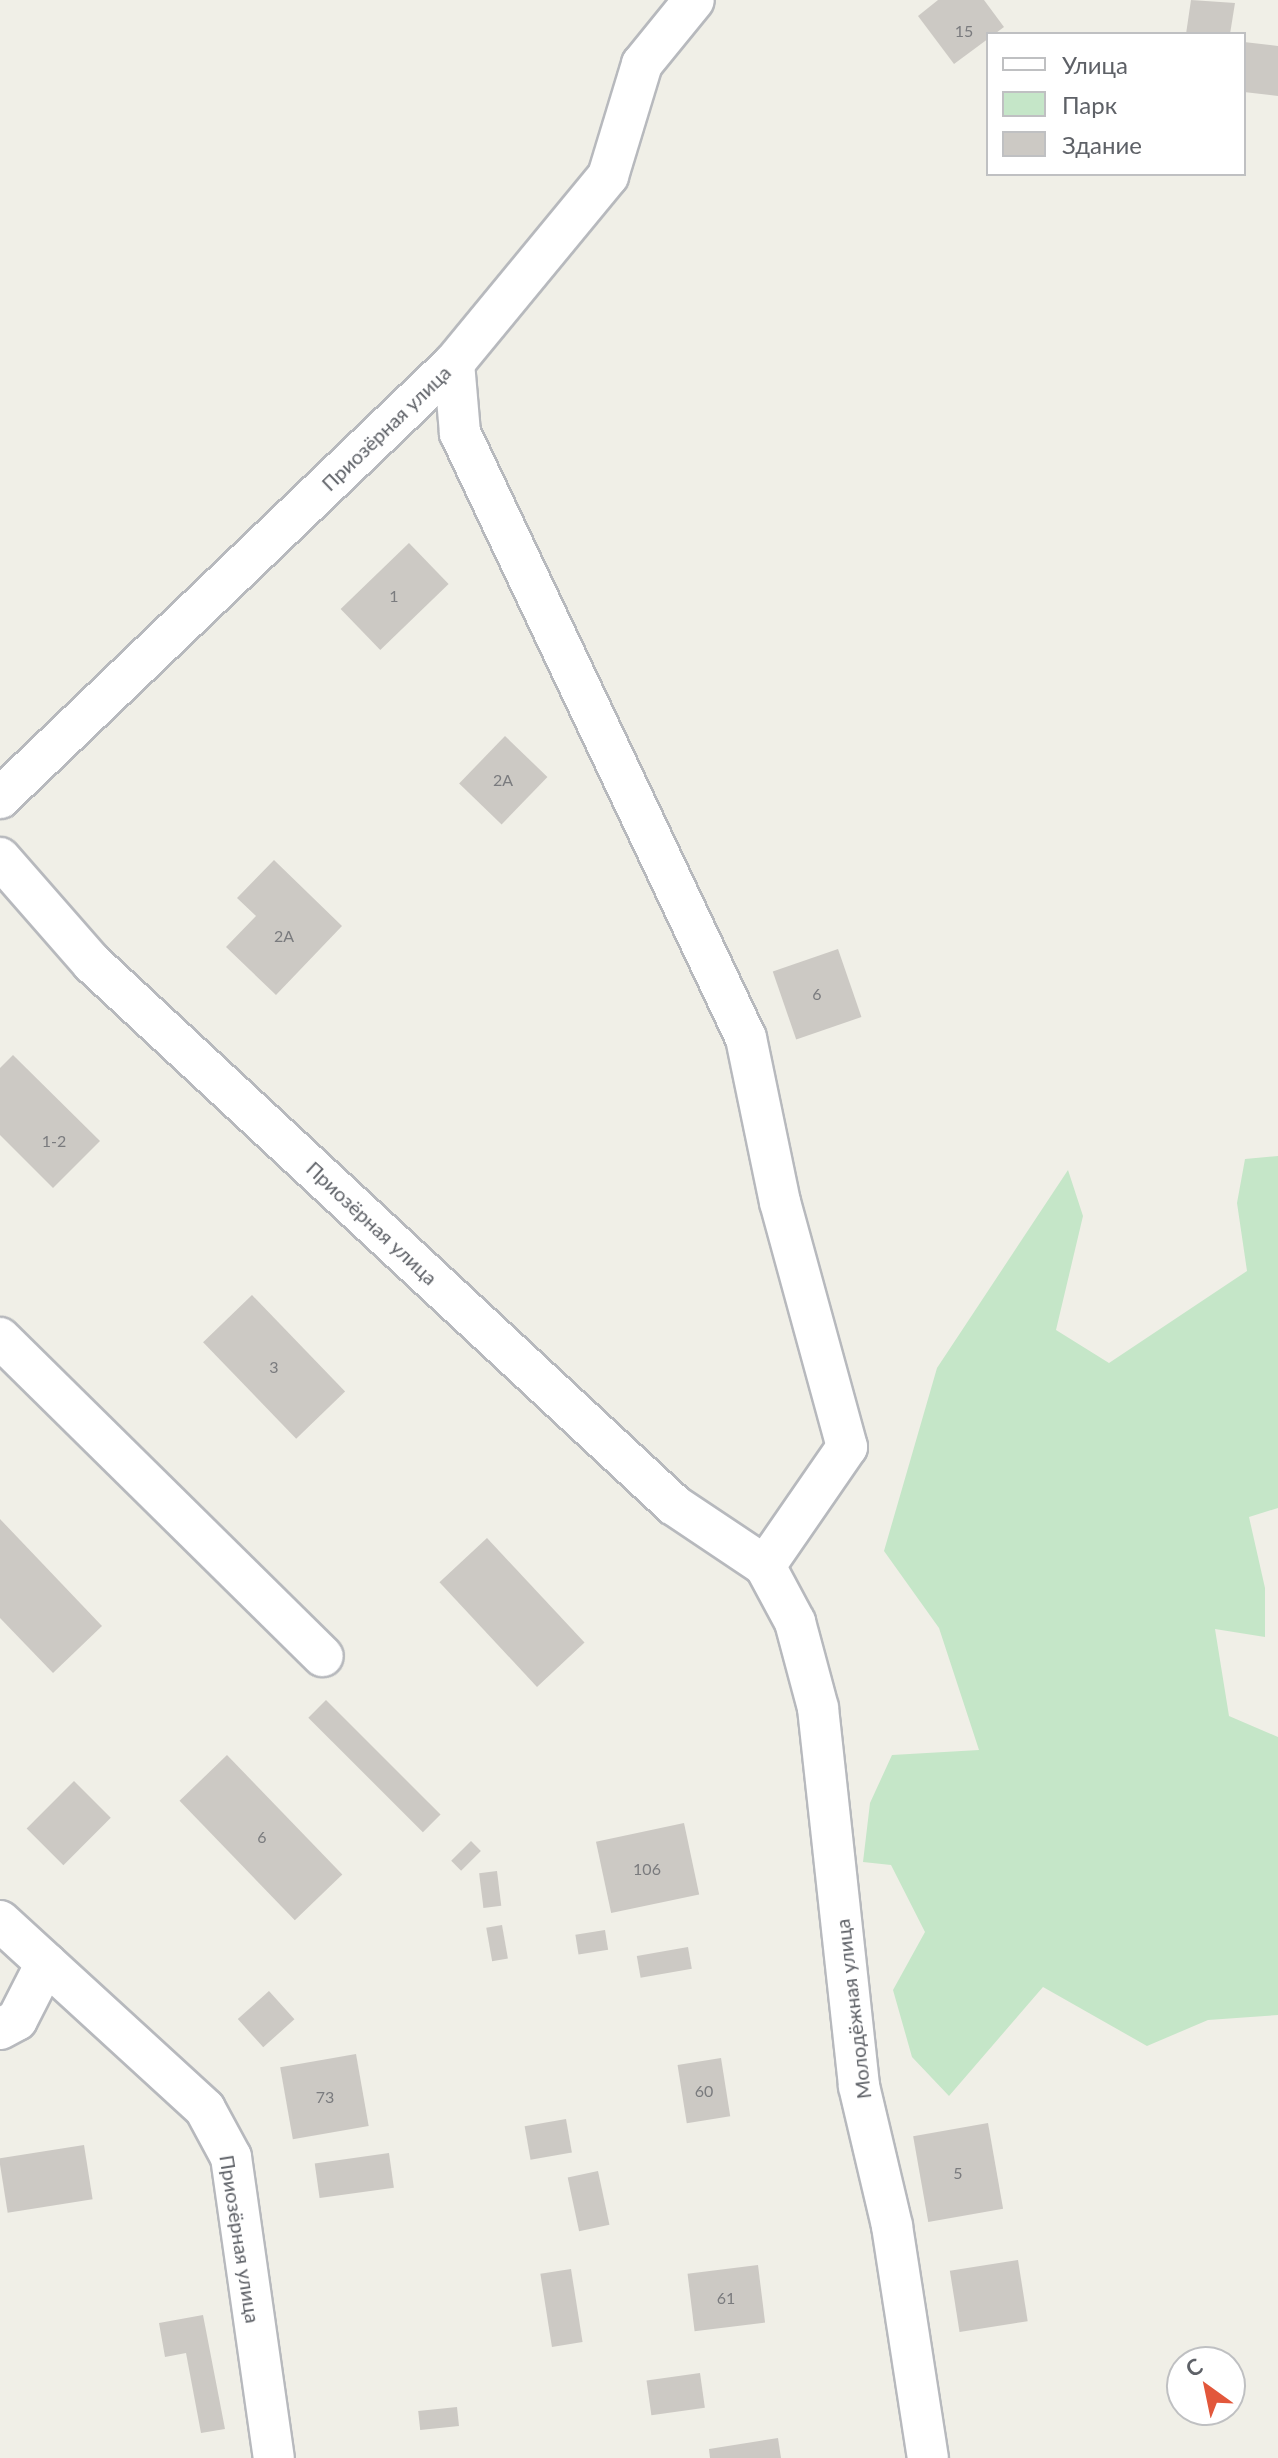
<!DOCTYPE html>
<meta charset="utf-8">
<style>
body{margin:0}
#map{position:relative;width:1278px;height:2458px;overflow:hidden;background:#f0efe7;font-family:Lato,sans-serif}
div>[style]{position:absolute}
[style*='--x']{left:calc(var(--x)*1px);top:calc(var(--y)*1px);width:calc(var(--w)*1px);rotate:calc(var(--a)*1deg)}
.green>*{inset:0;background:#c5e6c8}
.building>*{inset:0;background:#ccc9c4;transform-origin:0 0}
.roads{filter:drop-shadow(2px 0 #b7b9bd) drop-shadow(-2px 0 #b7b9bd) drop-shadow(0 2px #b7b9bd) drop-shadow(0 -2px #b7b9bd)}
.minor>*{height:40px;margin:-20px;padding:0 20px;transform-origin:20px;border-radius:20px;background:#fff}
span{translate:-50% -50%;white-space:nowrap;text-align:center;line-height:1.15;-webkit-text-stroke:8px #fff;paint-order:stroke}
.number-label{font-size:16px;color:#7a7b7e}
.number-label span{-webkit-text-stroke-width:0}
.street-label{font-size:20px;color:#5e6167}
.legend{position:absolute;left:986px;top:32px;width:260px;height:144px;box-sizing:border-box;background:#fff;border:2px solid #bfc0c2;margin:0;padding:10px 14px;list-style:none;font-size:24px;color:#5e6167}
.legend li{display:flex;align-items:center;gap:16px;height:40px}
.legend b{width:40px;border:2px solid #bfc0c2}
.north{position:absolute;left:1166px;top:2346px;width:80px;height:80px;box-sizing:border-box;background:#fff;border:2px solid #bfc0c2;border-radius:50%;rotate:327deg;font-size:22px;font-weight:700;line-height:32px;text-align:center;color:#5e6167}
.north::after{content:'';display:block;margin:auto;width:28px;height:36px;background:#e2573b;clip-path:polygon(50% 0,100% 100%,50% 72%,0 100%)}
</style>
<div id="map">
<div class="green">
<i style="clip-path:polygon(1278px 1156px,1278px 1508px,1249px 1517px,1265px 1588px,1265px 1637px,1215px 1629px,1229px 1716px,1278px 1737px,1278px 2015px,1208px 2020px,1147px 2046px,1043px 1987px,949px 2096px,912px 2057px,893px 1990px,925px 1932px,891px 1865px,863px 1862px,870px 1803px,892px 1755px,979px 1750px,939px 1628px,884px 1551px,937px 1368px,1068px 1170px,1083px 1216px,1056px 1330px,1109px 1363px,1247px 1271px,1237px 1203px,1245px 1159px)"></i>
</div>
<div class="building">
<i style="clip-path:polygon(938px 0,984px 0,1004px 27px,954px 64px,918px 16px)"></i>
<i style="clip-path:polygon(1191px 0,1235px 3px,1230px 34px,1186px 34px)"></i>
<i style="clip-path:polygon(1244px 42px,1278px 46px,1278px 96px,1244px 92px)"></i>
<i style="left:409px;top:543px;width:57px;height:95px;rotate:46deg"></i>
<i style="left:505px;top:736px;width:59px;height:66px;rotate:44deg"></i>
<i style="clip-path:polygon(274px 860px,342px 926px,276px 995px,226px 947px,256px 916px,237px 898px)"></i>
<i style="left:838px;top:949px;width:72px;height:69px;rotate:71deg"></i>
<i style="clip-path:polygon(13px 1055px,100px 1141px,53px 1188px,0 1135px,0 1068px)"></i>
<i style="left:252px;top:1295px;width:134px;height:68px;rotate:46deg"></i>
<i style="clip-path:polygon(0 1519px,102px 1626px,53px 1673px,0 1618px)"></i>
<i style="left:487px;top:1538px;width:143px;height:65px;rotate:47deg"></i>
<i style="left:326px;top:1700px;width:162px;height:25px;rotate:45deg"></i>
<i style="left:227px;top:1755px;width:166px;height:66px;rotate:46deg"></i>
<i style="left:74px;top:1781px;width:52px;height:67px;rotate:45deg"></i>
<i style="left:684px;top:1823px;width:73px;height:90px;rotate:78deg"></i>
<i style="left:471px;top:1841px;width:14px;height:28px;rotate:45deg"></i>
<i style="left:497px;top:1871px;width:35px;height:18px;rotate:83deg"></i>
<i style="left:502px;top:1925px;width:34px;height:16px;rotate:80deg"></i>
<i style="left:605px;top:1930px;width:20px;height:30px;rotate:81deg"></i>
<i style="left:688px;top:1947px;width:22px;height:52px;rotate:80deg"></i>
<i style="left:269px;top:1991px;width:38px;height:42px;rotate:48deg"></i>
<i style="left:356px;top:2054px;width:73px;height:77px;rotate:80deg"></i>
<i style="left:721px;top:2058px;width:59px;height:44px;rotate:81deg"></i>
<i style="left:566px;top:2119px;width:34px;height:42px;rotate:80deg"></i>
<i style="left:988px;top:2123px;width:87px;height:76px;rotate:80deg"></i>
<i style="left:84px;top:2145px;width:55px;height:86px;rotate:81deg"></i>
<i style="left:389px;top:2153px;width:35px;height:75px;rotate:82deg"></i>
<i style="left:598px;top:2171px;width:55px;height:31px;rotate:78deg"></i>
<i style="left:1018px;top:2260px;width:62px;height:69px;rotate:81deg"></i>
<i style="left:758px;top:2265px;width:58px;height:71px;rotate:83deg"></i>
<i style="left:571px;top:2269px;width:74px;height:31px;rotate:81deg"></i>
<i style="clip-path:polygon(203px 2315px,225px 2429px,201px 2433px,186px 2353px,165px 2357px,159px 2323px)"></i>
<i style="left:700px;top:2373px;width:35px;height:54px;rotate:82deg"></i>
<i style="left:457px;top:2407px;width:19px;height:39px;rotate:84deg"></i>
<i style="clip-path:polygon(778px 2438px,781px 2458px,710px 2458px,709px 2449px)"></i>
</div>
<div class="roads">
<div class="minor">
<i style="--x:454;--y:363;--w:70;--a:85.1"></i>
<i style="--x:460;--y:433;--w:669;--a:64.7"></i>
<i style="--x:746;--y:1038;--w:167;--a:78.3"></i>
<i style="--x:780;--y:1202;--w:254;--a:74.7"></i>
<i style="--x:847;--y:1447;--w:145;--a:124.6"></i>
<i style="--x:0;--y:798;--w:629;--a:-43.78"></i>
<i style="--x:454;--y:363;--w:242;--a:-50.5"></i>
<i style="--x:608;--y:176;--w:117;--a:-73.1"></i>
<i style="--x:642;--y:64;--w:82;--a:-50.9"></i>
<i style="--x:0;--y:858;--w:140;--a:48.8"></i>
<i style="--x:92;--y:963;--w:795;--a:42.96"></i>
<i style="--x:674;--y:1505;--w:110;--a:33.8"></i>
<i style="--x:765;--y:1566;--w:64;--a:61.8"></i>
<i style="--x:795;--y:1622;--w:89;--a:75"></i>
<i style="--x:818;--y:1708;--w:380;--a:83.8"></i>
<i style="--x:859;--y:2086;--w:144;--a:76.7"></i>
<i style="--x:892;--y:2226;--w:235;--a:81.2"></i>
<i style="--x:0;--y:1338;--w:453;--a:44.6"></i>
<i style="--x:0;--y:1921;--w:278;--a:42.5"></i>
<i style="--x:205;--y:2109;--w:55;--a:61.6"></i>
<i style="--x:231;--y:2157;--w:304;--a:81.9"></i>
<i style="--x:0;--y:2029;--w:19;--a:-28"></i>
<i style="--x:17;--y:2020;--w:64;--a:-63"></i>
</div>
</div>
<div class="number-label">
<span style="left:964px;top:31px">15</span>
<span style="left:394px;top:596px">1</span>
<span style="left:503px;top:780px">2А</span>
<span style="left:284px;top:936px">2А</span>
<span style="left:817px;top:994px">6</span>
<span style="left:54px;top:1141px">1-2</span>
<span style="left:274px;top:1367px">3</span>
<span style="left:262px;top:1837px">6</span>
<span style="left:647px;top:1869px">106</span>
<span style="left:704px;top:2091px">60</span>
<span style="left:325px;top:2097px">73</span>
<span style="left:958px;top:2173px">5</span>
<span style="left:726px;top:2298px">61</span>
</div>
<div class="street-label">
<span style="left:386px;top:428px;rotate:-44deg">Приозёрная улица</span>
<span style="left:372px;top:1223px;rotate:43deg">Приозёрная улица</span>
<span style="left:853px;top:2009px;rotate:-97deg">Молодёжная улица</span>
<span style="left:240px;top:2239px;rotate:81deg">Приозёрная улица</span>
</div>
<ul class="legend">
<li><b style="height:10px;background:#fff"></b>Улица</li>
<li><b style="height:22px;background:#c5e6c8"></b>Парк</li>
<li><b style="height:22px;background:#ccc9c4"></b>Здание</li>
</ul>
<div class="north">С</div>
</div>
